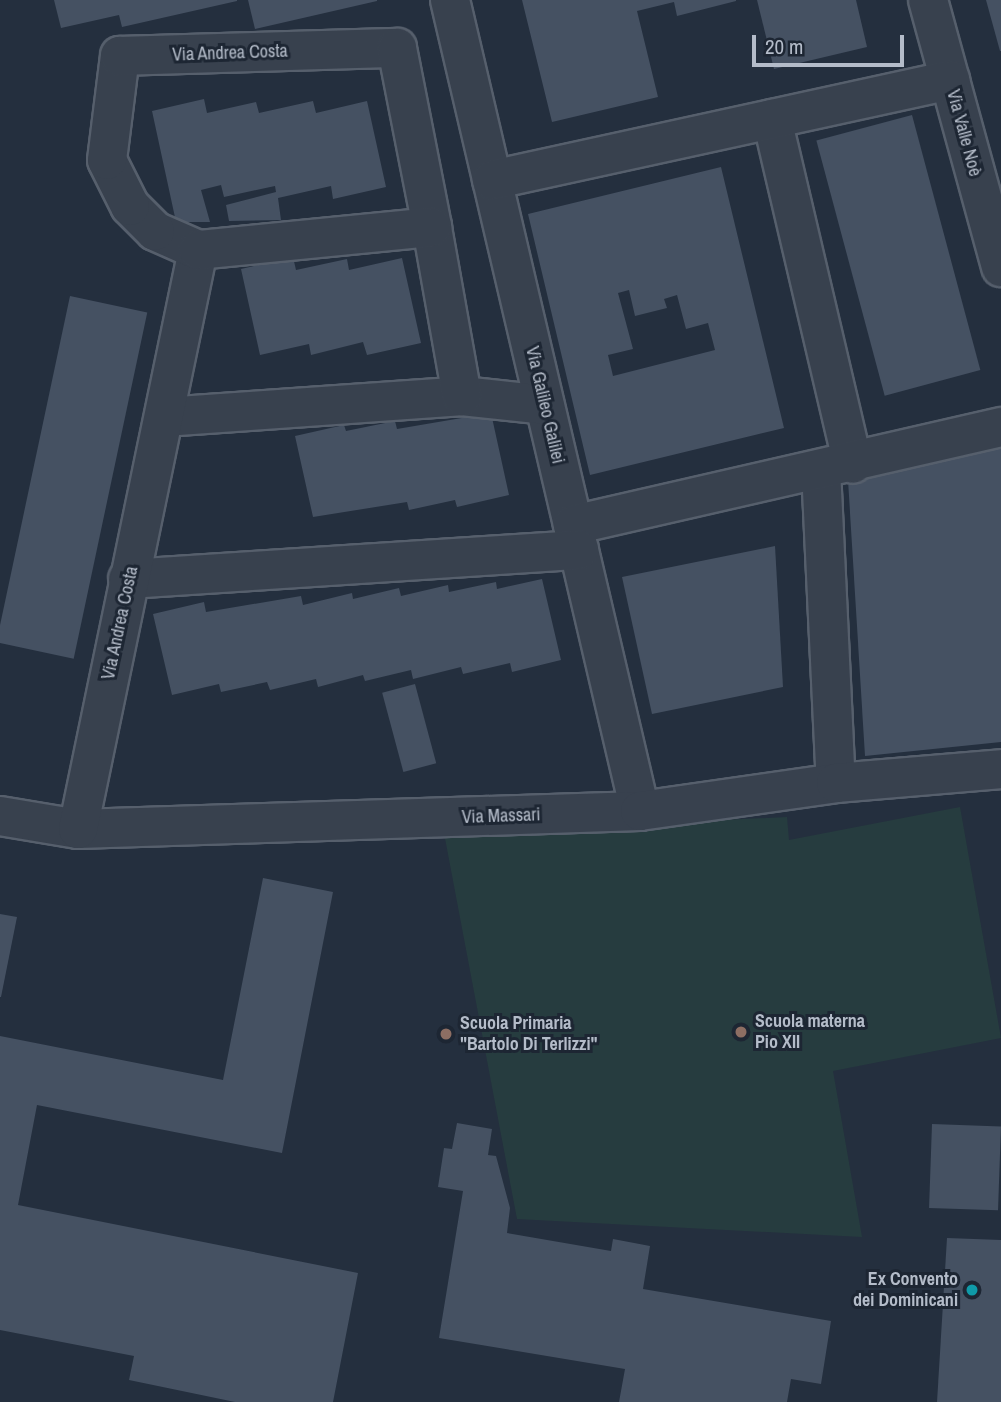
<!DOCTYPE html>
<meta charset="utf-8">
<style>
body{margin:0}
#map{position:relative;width:1001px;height:1402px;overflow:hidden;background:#242f3e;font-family:"Archivo Narrow",sans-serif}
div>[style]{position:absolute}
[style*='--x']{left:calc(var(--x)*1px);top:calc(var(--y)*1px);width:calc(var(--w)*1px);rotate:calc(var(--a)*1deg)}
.green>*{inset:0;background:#263c3f}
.building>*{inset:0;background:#455162;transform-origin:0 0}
.roads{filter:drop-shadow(2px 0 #565f6c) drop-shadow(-2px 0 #565f6c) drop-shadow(0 2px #565f6c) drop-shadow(0 -2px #565f6c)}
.minor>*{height:38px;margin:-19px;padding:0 19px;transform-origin:19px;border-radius:19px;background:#38414e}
.dots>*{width:19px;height:19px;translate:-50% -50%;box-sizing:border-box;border:4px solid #1d2633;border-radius:50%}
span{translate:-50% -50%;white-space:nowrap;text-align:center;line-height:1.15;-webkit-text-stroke:6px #1d2633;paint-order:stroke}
.street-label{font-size:18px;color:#b4bcc9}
.poi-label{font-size:18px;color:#b4bcc9;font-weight:700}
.left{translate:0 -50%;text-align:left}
.right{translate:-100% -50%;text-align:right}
.scale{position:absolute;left:752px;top:35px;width:152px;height:32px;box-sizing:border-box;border:4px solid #b4bcc9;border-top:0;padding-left:9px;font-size:21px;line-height:24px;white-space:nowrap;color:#b4bcc9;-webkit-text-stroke:5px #1d2633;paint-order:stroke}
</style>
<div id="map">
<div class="green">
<i style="clip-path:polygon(960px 807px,1001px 1038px,833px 1071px,862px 1237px,517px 1219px,444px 833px,787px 817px,789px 840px)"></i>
</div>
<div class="building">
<i style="clip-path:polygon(54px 0,237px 0,237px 1px,122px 27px,119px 15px,61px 28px)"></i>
<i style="clip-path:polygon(248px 0,377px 0,377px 1px,255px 29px)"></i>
<i style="clip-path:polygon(522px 0,736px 0,736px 1px,677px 16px,674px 2px,637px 11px,658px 97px,552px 122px)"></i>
<i style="clip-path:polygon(757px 0,856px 0,867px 47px,774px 69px)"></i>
<i style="clip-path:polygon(986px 0,1001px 0,1001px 51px,1000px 51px)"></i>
<i style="clip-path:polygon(204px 99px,207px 113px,256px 102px,259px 113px,313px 101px,316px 113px,367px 101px,386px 187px,333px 199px,331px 186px,278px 198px,281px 220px,229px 221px,226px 205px,276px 192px,275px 186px,224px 197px,221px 185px,201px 190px,210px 222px,176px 222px,152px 111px)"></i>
<i style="left:912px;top:115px;width:264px;height:99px;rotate:75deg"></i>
<i style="clip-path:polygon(evenodd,721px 167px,784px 428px,590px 475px,528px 214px,721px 167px,629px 290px,635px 316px,667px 308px,664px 299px,677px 295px,686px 329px,708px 323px,715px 350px,613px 376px,608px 355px,633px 349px,618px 293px,629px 290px)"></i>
<i style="clip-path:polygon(293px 257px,296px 270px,347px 259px,349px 270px,402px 258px,421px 343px,367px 355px,363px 342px,311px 355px,309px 344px,260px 355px,241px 269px)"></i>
<i style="left:70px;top:296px;width:79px;height:354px;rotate:12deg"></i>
<i style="clip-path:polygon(491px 413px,509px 495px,457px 507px,455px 500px,409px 510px,407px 502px,313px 517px,295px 436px,344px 425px,346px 431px,395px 421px,397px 429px)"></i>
<i style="clip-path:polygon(1001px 444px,1001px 742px,865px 756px,848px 480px)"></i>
<i style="clip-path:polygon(775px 546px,783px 687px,652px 714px,622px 577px)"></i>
<i style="clip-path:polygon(542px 579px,561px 660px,512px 672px,510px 663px,463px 674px,461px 667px,413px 679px,411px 670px,365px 681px,363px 675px,318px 687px,316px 679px,270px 690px,267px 682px,221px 692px,219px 684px,172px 695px,153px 614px,204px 602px,206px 612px,301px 596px,303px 605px,352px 593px,353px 599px,399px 588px,401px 596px,448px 585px,449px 592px,496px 582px,497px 589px)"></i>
<i style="left:415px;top:684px;width:82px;height:34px;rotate:75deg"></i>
<i style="clip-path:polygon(263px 878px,333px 892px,282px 1153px,37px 1105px,18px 1205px,358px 1273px,333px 1402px,235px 1402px,129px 1380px,134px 1356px,0 1330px,0 1036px,223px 1080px)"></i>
<i style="clip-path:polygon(0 914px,17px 917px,1px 997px,0 997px)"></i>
<i style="clip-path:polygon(457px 1123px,492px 1129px,488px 1155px,496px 1156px,510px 1208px,507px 1233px,611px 1251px,613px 1239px,650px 1246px,643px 1289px,831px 1321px,821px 1384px,791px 1379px,787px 1402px,619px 1402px,625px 1369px,439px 1338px,463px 1191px,438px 1187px,444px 1148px,452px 1149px)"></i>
<i style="left:932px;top:1124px;width:69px;height:84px;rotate:2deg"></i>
<i style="clip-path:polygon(947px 1238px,1001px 1240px,1001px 1402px,937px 1402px)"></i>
</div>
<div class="roads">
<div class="minor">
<i style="--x:450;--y:0;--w:833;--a:76.81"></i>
<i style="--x:928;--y:0;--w:277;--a:74.7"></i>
<i style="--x:772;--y:119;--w:354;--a:76.8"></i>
<i style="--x:492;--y:180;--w:469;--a:-12.3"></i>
<i style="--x:462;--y:396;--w:83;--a:6.2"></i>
<i style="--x:165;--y:417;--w:298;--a:-4"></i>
<i style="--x:462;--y:396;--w:172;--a:-100.1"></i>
<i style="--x:821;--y:469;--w:314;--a:87.3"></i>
<i style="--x:573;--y:525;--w:439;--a:-12.9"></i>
<i style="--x:128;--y:579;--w:452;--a:-3.7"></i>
<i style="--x:0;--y:816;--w:79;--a:9.5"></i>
<i style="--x:78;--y:829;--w:562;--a:-1.83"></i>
<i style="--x:640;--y:811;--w:198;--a:-8.1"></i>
<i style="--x:836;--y:783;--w:166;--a:-4.8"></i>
<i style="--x:78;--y:829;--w:591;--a:-78.29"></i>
<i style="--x:198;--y:250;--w:47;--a:-156.2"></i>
<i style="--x:155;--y:231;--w:35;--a:-135"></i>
<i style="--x:130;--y:206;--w:51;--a:-116.6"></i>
<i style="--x:107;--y:160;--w:105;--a:-82.9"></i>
<i style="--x:120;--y:56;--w:277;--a:-1.7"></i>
<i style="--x:397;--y:48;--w:182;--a:78.9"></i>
<i style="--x:432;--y:227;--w:235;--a:174.4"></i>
</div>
</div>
<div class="dots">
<i style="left:741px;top:1032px;background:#8d6e63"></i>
<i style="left:446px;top:1034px;background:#8d6e63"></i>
<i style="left:972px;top:1290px;background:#0f9aa8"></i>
</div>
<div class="street-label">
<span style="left:230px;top:53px;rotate:-2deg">Via Andrea Costa</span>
<span style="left:964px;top:133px;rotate:75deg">Via Valle Noè</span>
<span style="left:545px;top:405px;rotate:77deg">Via Galileo Galilei</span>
<span style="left:120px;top:623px;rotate:-78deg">Via Andrea Costa</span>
<span style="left:501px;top:816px;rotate:-2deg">Via Massari</span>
</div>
<div class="poi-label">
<span class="left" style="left:755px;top:1032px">Scuola materna<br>Pio XII</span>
<span class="left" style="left:460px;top:1034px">Scuola Primaria<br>"Bartolo Di Terlizzi"</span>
<span class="right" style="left:958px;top:1290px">Ex Convento<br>dei Dominicani</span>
</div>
<div class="scale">20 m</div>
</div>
